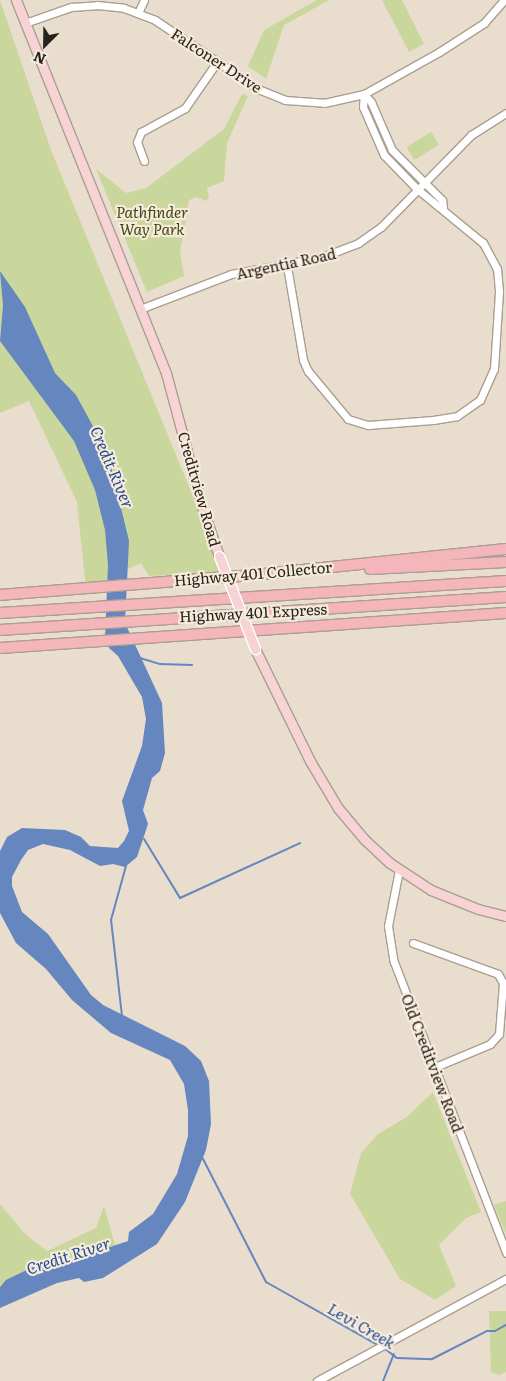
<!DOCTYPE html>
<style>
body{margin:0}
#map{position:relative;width:506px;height:1381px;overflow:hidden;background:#e9ddce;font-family:Literata,serif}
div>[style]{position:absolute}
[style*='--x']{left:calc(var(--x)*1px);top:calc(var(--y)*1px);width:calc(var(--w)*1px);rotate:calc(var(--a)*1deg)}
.green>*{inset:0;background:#cad79c;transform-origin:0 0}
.water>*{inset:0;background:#6586be}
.stream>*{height:2px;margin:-1px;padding:0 1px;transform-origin:1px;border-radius:1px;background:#6586be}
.roads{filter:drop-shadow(1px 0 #aa9e91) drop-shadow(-1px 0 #aa9e91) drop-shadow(0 1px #aa9e91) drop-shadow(0 -1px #aa9e91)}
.minor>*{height:7px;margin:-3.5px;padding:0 3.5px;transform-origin:3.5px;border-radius:3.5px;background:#fff}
.major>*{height:9px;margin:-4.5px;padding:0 4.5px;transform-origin:4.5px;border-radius:4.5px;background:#f8d3d6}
.highway>*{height:10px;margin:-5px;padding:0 5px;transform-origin:5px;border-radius:5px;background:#f4b5bb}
.bridges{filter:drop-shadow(1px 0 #fff) drop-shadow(-1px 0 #fff) drop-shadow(0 1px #fff) drop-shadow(0 -1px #fff)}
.major-bridge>*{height:9px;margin:-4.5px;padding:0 4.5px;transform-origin:4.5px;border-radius:4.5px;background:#f8d3d6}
span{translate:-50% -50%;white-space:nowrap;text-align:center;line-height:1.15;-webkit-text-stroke:4.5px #f6eadb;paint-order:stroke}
.street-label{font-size:15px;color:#26221c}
.park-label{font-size:15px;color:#3e4611;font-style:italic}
.water-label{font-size:16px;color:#214a8f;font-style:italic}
.north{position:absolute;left:20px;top:20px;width:50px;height:50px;-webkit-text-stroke:4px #f6eadb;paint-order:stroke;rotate:203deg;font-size:14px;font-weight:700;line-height:20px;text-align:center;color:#26221c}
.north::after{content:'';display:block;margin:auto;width:18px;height:22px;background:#26221c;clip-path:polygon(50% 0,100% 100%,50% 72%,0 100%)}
</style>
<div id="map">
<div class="green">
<i style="clip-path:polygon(0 0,51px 150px,224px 572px,149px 576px,141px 563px,86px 589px,77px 502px,29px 401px,0 413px)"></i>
<i style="clip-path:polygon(317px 0,329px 0,284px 25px,266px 79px,248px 66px,264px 30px)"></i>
<i style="clip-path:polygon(382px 0,402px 0,424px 44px,409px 52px)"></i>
<i style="clip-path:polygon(242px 94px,248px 96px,227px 143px,224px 181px,207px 188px,209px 198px,206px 201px,197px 197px,189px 200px,180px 253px,184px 276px,147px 292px,96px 169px,126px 193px,146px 188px,224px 129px)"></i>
<i style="left:431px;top:132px;width:15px;height:29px;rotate:58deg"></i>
<i style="clip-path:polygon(433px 1092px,481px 1212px,466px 1218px,439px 1245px,456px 1286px,435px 1300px,400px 1279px,350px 1194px,361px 1153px,378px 1134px,407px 1117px)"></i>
<i style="clip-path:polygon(506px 1201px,506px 1234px,494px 1205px)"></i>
<i style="clip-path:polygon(0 1204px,26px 1235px,47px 1251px,96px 1228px,104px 1206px,115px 1245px,62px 1263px,37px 1265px,0 1287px)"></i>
<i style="clip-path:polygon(489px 1311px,506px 1311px,506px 1372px,499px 1375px,491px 1372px)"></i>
</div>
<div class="water">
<i style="clip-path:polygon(0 271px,25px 307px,55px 373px,76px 395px,108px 454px,129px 541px,125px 623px,162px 703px,165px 753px,160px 771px,152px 778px,143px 810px,148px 824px,137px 857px,125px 867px,113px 864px,100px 866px,70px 850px,43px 844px,28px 850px,21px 860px,12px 877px,12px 886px,22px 912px,48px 934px,91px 995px,103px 1005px,185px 1046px,201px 1061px,209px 1081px,211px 1124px,206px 1150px,185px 1202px,157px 1244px,103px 1278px,84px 1282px,79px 1278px,57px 1283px,0 1308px,0 1287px,6px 1280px,37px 1265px,62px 1263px,128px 1241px,129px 1232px,153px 1214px,177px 1174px,188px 1136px,188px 1110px,184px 1084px,170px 1060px,111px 1033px,72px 1000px,46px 969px,16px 943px,0 913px,0 851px,7px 837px,22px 828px,65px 830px,81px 837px,90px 846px,118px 848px,124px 841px,129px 831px,122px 801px,142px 746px,146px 719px,142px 697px,118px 656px,109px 648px,105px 637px,108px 565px,105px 530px,95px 490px,74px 441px,0 341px,3px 306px)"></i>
</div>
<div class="stream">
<i style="--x:140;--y:658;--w:21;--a:17"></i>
<i style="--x:160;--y:664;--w:32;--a:2"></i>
<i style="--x:144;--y:839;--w:69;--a:58.6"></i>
<i style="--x:180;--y:898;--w:132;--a:-24.6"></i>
<i style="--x:122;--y:1016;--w:97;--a:-96.5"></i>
<i style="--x:111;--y:920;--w:56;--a:-74.5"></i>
<i style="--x:201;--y:1155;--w:143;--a:62.9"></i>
<i style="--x:266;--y:1282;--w:129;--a:29.4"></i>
<i style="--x:384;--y:1348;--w:16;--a:38"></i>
<i style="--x:397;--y:1358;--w:35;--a:2"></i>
<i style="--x:432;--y:1359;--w:62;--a:-27"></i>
<i style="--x:487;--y:1331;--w:8;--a:0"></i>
<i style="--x:495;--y:1331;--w:13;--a:-29"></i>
<i style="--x:383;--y:1381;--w:29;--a:-68"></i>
</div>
<div class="roads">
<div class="minor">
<i style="--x:138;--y:13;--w:14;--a:-65"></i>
<i style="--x:25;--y:23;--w:49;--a:-19.2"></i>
<i style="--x:71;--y:7;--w:26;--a:-4"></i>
<i style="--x:97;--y:5;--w:27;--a:6"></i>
<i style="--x:124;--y:8;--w:33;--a:21"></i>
<i style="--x:155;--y:20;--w:124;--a:33.8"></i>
<i style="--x:258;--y:89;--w:29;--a:22"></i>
<i style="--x:285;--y:100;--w:39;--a:4"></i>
<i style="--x:324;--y:103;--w:41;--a:-12.7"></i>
<i style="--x:364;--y:94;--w:86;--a:-29.2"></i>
<i style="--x:439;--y:52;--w:54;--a:-32.8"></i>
<i style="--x:484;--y:23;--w:30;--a:-49"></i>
<i style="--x:364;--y:94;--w:11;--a:49"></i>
<i style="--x:371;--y:102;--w:52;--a:66.4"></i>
<i style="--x:392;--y:150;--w:71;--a:45"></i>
<i style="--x:442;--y:200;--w:7;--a:82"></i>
<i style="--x:144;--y:161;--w:20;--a:-110"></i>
<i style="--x:137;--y:142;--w:11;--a:-68"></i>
<i style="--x:141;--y:132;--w:50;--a:-28.6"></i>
<i style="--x:185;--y:108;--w:56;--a:-55.2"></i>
<i style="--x:287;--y:266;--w:95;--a:80.3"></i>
<i style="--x:303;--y:360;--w:12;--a:66"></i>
<i style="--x:308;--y:371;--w:62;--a:50.2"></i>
<i style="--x:348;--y:419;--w:21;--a:17"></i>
<i style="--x:368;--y:425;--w:65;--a:-4.4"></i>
<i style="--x:433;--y:420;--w:24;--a:-9"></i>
<i style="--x:457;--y:416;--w:28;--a:-35"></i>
<i style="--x:480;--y:400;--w:34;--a:-66"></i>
<i style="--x:494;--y:369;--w:78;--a:-86.3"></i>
<i style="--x:499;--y:291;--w:22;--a:-95"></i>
<i style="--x:497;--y:269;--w:30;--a:-118"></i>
<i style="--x:483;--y:243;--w:85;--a:-140.7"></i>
<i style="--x:417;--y:189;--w:47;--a:-134.1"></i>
<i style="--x:384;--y:155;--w:52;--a:-113.6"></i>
<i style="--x:363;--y:107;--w:13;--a:-86"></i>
<i style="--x:140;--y:309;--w:97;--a:-21"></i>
<i style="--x:231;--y:274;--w:93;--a:-10.6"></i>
<i style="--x:322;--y:257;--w:39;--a:-21"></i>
<i style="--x:358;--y:243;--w:28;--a:-35"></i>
<i style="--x:381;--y:227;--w:129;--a:-45.6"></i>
<i style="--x:471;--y:135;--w:41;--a:-32.2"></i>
<i style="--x:399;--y:870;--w:57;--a:101.1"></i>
<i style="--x:388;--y:926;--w:36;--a:81"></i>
<i style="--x:394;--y:962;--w:312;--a:68.9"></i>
<i style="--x:413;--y:943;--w:90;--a:20"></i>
<i style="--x:498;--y:974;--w:10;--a:61"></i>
<i style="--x:503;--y:983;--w:51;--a:94.5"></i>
<i style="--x:499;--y:1034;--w:13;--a:132"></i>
<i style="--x:490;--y:1044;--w:60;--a:157.3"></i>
<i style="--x:317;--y:1381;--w:215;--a:-28.4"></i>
</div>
<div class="major">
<i style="--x:16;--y:0;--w:402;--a:68.1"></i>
<i style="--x:166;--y:373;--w:136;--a:75"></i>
<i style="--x:201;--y:504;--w:55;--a:70.9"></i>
<i style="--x:255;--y:649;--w:125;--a:63.8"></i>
<i style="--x:310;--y:761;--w:55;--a:59.2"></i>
<i style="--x:338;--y:808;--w:40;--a:50"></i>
<i style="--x:364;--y:839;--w:35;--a:43"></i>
<i style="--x:390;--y:863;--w:49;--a:33.4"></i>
<i style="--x:431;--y:890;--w:51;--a:22"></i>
<i style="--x:478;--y:909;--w:29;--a:14"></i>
</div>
<div class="highway">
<i style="--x:370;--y:569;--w:136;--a:-2.9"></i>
<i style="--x:0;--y:595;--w:255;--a:-4.5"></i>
<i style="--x:254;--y:575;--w:253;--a:-5.9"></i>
<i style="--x:0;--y:613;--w:507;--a:-3.62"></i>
<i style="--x:0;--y:630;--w:507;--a:-3.73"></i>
<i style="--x:0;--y:648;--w:507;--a:-3.96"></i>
</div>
</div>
<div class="bridges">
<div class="major-bridge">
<i style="--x:219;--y:556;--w:100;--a:68.8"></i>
</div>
</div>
<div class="street-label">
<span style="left:217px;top:60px;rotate:33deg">Falconer Drive</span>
<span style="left:286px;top:263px;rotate:-12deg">Argentia Road</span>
<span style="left:200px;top:489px;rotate:74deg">Creditview Road</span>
<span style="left:253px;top:573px;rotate:-5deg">Highway 401 Collector</span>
<span style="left:253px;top:612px;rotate:-3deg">Highway 401 Express</span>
<span style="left:433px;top:1063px;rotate:69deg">Old Creditview Road</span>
</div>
<div class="park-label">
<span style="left:152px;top:220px">Pathfinder<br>Way Park</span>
</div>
<div class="water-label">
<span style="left:113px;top:467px;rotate:67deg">Credit River</span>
<span style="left:68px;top:1255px;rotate:-18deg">Credit River</span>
<span style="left:362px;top:1325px;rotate:30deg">Levi Creek</span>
</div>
<div class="north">N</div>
</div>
